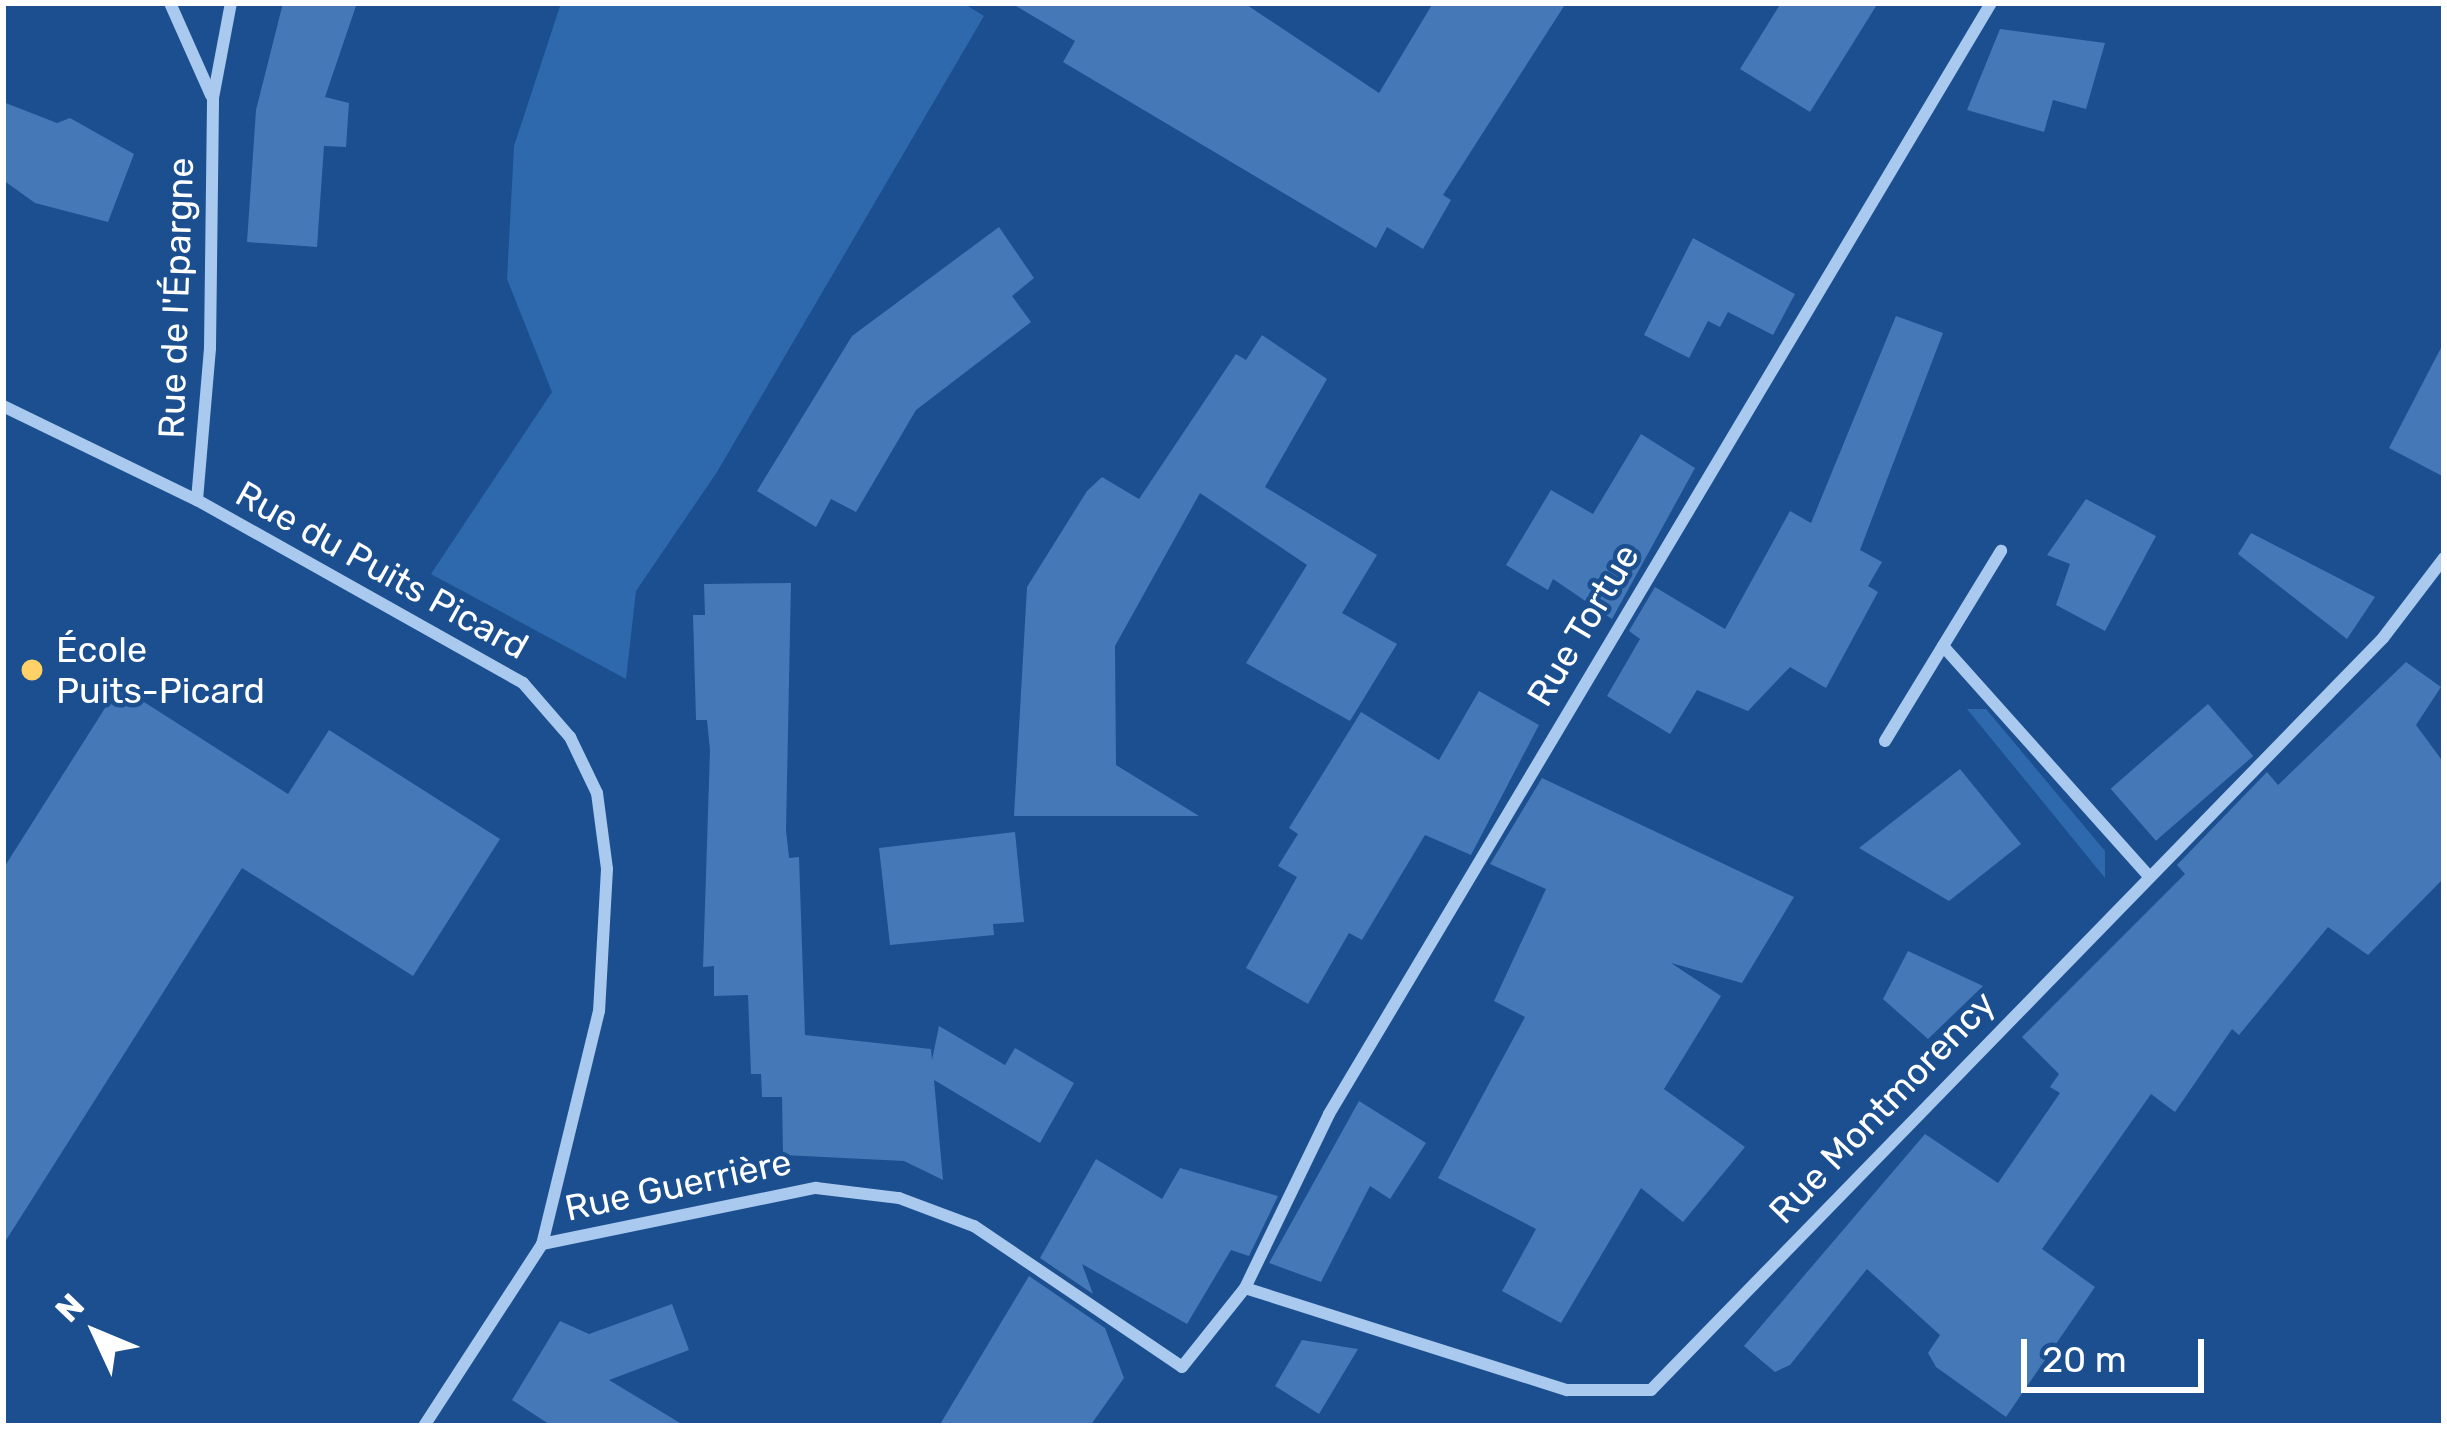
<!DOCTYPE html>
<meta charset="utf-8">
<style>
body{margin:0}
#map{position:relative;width:2447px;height:1429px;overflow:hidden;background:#1b4f8f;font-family:Rubik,sans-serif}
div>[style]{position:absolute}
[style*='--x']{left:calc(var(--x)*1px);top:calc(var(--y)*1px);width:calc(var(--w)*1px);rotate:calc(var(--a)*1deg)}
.green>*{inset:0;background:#2e69ad}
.building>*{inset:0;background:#4478b7;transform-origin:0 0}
.street>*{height:12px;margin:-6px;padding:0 6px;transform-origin:6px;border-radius:6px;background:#a9c9ee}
.dots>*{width:33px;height:33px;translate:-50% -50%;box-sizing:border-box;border:6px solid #1b4f8f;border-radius:50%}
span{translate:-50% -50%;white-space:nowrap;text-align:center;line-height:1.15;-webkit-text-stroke:9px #1b4f8f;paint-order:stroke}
.street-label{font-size:36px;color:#fff}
.poi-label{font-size:36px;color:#fff}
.left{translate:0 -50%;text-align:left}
.frame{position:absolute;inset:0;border:6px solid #fff;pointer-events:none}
.north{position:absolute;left:36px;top:1273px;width:120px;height:120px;-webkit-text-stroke:9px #1b4f8f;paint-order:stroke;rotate:314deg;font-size:33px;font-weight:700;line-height:48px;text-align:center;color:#fff}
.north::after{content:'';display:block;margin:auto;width:42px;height:54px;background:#fff;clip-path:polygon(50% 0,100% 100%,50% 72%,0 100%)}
.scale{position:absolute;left:2021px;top:1339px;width:183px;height:54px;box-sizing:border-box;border:6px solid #fff;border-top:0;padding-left:15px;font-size:36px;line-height:42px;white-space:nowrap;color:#fff;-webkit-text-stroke:9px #1b4f8f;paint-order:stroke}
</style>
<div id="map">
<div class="green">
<i style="clip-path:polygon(561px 3px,963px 3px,984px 16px,717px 472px,636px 591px,626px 679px,431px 574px,552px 392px,507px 279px,514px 146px)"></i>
<i style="clip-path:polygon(1967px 709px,1986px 709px,2105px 851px,2105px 878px)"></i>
</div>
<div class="building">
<i style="clip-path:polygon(283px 3px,357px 3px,325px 97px,349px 103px,346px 147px,324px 146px,317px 247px,247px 242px,256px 110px)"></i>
<i style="clip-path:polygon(1011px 3px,1244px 3px,1379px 93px,1433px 3px,1566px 3px,1443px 195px,1451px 200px,1423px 249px,1387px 227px,1376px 248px,1063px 62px,1075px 41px)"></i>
<i style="clip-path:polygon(1781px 3px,1878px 3px,1810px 112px,1740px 69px)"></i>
<i style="clip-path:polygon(2000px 29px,2105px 43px,2086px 109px,2053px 100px,2044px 132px,1967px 110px)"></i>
<i style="clip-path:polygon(3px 102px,57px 123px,70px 118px,134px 154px,108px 222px,35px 203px,3px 180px)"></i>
<i style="clip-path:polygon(999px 227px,1034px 278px,1012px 296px,1031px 322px,916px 410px,856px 512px,831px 499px,816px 527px,757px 491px,852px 336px)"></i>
<i style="clip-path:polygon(1693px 238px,1795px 294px,1773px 335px,1728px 312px,1720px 327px,1708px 321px,1689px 358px,1644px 335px)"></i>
<i style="clip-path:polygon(1896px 316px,1943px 333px,1860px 550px,1882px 562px,1868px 586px,1878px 592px,1826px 688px,1790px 667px,1748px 711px,1697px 690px,1670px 734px,1607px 696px,1640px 639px,1629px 631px,1655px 587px,1725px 629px,1790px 511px,1811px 523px)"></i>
<i style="clip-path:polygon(1262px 335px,1327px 379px,1265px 487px,1377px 555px,1342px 613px,1397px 644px,1350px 721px,1246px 663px,1307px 565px,1200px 493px,1115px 646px,1116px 765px,1199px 816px,1014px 816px,1027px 587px,1087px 491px,1102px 477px,1139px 499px,1236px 354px,1246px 360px)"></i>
<i style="clip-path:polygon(2444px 342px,2444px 477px,2389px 448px)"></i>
<i style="clip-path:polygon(1641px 434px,1695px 468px,1612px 619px,1553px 579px,1548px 590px,1506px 565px,1551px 490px,1593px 514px)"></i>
<i style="clip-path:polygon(2086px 499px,2156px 536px,2105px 631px,2056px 605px,2070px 564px,2047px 555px)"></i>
<i style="clip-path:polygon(2251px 533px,2375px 597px,2347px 639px,2238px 554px)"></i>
<i style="clip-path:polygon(791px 583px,786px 830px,789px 858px,799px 857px,805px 1035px,931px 1049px,932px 1060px,939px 1026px,1005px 1065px,1015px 1048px,1074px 1083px,1040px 1143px,934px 1080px,943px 1180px,904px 1161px,783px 1155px,782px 1097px,762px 1097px,761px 1074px,751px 1074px,748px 995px,714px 996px,714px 966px,703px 967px,710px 750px,707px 720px,696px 720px,693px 615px,705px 615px,704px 584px)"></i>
<i style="clip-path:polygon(2406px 662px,2441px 687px,2416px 725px,2444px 763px,2444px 878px,2368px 955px,2328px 927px,2239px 1035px,2232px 1029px,2175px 1112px,2151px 1094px,2042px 1249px,2095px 1287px,2006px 1417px,1936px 1367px,1928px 1353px,1940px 1335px,1867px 1269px,1790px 1365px,1775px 1372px,1744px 1346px,1925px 1134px,1998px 1183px,2060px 1093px,2050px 1087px,2059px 1074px,2022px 1037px,2185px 874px,2177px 865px,2267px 772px,2278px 785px)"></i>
<i style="clip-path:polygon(119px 686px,288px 794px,329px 730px,500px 839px,413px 976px,242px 868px,3px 1245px,3px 869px)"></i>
<i style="clip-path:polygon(1479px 691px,1539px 725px,1471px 855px,1425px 835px,1362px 940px,1349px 933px,1308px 1004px,1246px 968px,1297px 877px,1278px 866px,1298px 834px,1289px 828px,1361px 712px,1439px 760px)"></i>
<i style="left:2208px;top:704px;width:69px;height:129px;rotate:49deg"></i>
<i style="clip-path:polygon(1960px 769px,2021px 844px,1949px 901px,1859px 848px)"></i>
<i style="clip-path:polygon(1542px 778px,1794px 897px,1742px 983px,1671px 963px,1721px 996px,1664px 1089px,1745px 1147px,1683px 1222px,1641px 1188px,1561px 1323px,1502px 1291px,1536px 1229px,1438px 1178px,1525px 1017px,1494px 1001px,1546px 889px,1490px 864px)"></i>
<i style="clip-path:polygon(1015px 832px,1024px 922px,993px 924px,994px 935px,890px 945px,879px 848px)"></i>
<i style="clip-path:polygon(1908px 951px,1983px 986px,1928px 1039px,1883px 999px)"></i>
<i style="clip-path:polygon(1359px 1101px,1426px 1143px,1390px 1199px,1370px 1186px,1321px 1282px,1269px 1263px)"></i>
<i style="clip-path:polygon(1096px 1159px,1162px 1199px,1180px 1168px,1278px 1196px,1249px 1256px,1231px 1250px,1187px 1324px,1082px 1264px,1093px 1294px,1040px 1258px)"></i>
<i style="clip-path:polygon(1029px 1276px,1105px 1328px,1124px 1378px,1090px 1426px,939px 1426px)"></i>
<i style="clip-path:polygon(672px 1304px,689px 1350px,609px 1380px,685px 1426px,552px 1426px,512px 1400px,560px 1321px,589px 1334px)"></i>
<i style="clip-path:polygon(1302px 1340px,1358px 1349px,1319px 1414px,1275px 1386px)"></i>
</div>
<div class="street">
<i style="--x:170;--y:3;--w:101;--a:66"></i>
<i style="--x:3;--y:406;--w:216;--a:25.9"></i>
<i style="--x:197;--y:500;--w:374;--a:29.3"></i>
<i style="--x:523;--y:683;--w:72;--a:49"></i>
<i style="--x:570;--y:737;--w:62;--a:64.3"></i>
<i style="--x:597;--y:793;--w:77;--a:82.5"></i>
<i style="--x:607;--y:869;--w:142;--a:93.2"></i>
<i style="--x:599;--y:1011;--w:240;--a:103.7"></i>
<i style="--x:197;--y:500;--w:153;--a:-85.1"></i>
<i style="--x:210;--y:348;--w:250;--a:-89.3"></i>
<i style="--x:213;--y:98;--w:97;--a:-79.3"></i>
<i style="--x:1943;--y:646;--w:307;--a:48.2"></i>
<i style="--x:1885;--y:741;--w:223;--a:-58.6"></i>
<i style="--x:1245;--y:1288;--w:338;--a:17.6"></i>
<i style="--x:1567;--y:1390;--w:84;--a:0"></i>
<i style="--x:1651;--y:1390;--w:1049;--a:-45.77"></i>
<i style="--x:2383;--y:638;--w:101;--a:-52.7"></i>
<i style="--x:424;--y:1426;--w:217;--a:-57"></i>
<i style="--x:542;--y:1244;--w:280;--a:-11.6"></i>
<i style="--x:816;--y:1188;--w:84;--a:6.9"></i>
<i style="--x:899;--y:1198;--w:80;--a:20.5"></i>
<i style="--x:974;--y:1226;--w:251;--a:34.1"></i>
<i style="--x:1182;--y:1367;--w:101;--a:-51.4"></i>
<i style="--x:1245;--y:1288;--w:193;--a:-64.2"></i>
<i style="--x:1329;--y:1114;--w:1293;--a:-59.21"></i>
</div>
<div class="dots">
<i style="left:32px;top:670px;background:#ffd166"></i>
</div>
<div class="street-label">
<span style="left:176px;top:298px;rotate:-88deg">Rue de l'Épargne</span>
<span style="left:382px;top:570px;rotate:29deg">Rue du Puits Picard</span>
<span style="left:1583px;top:625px;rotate:-59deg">Rue Tortue</span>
<span style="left:1882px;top:1107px;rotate:-46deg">Rue Montmorency</span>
<span style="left:678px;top:1185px;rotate:-12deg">Rue Guerrière</span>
</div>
<div class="poi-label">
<span class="left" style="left:56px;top:670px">École<br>Puits-Picard</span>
</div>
<div class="frame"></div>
<div class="north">N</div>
<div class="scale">20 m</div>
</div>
